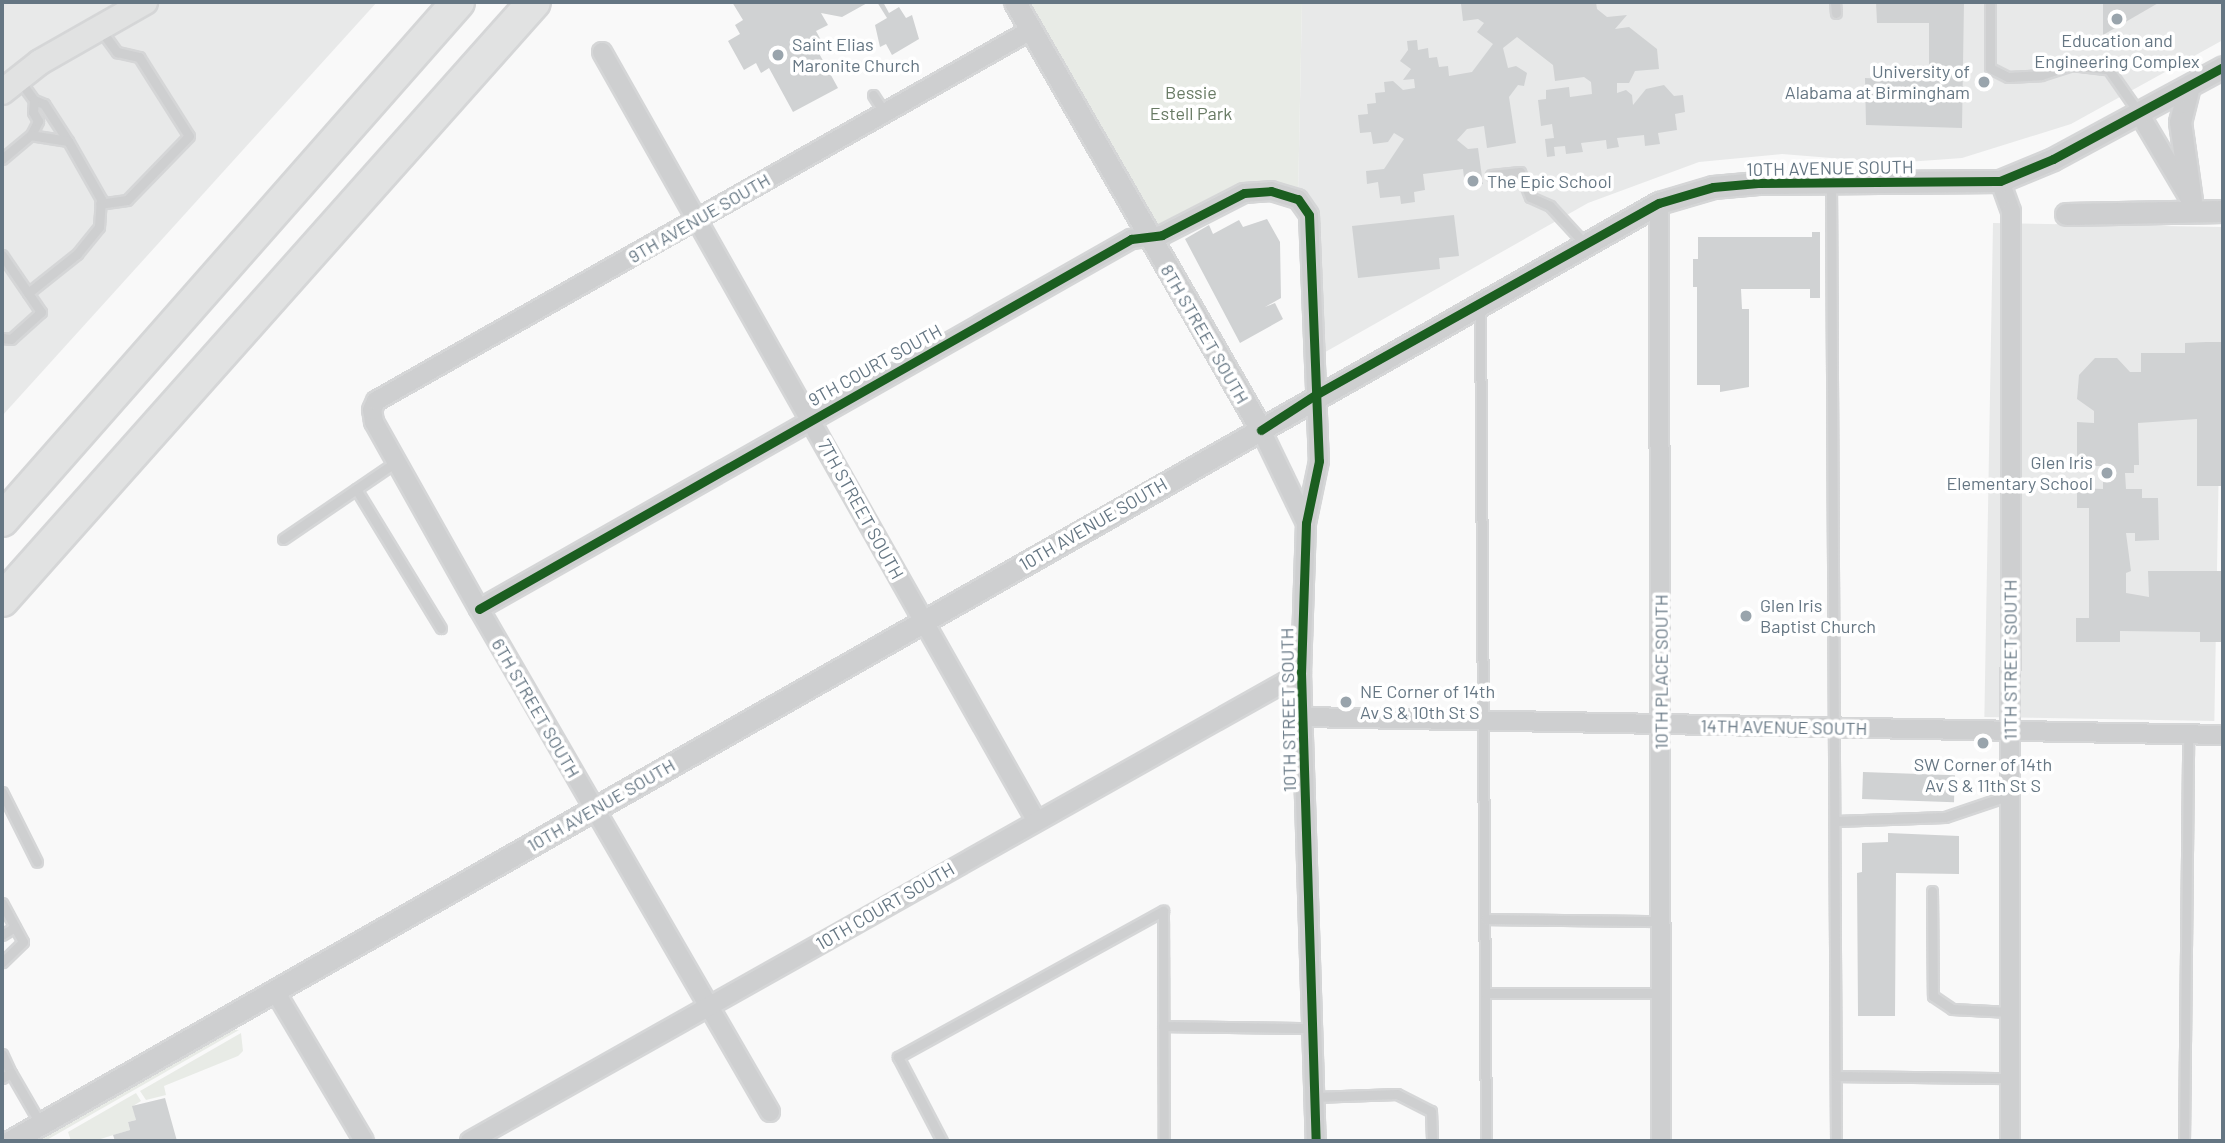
<!DOCTYPE html>
<style>
body{margin:0}
#map{position:relative;width:2225px;height:1143px;overflow:hidden;background:#f9f9f9;font-family:Barlow,sans-serif}
div>[style]{position:absolute}
[style*='--x']{left:calc(var(--x)*1px);top:calc(var(--y)*1px);width:calc(var(--w)*1px);rotate:calc(var(--a)*1deg)}
.built>*{inset:0;background:#e8e9e9;transform-origin:0 0}
.green>*{inset:0;background:#e8ebe6}
.building>*{inset:0;background:#d0d2d3;transform-origin:0 0}
.roads{filter:drop-shadow(2px 0 #d5d6d7) drop-shadow(-2px 0 #d5d6d7) drop-shadow(0 2px #d5d6d7) drop-shadow(0 -2px #d5d6d7)}
.service>*{height:9px;margin:-4.5px;padding:0 4.5px;transform-origin:4.5px;border-radius:4.5px;background:#cecfd0}
.minor>*{height:18px;margin:-9px;padding:0 9px;transform-origin:9px;border-radius:9px;background:#cecfd0}
.tertiary>*{height:21px;margin:-10.5px;padding:0 10.5px;transform-origin:10.5px;border-radius:10.5px;background:#cecfd0}
.secondary>*{height:24px;margin:-12px;padding:0 12px;transform-origin:12px;border-radius:12px;background:#e1e2e2}
.motorway>*{height:32px;margin:-16px;padding:0 16px;transform-origin:16px;border-radius:16px;background:#e1e2e2}
.cycleway>*{height:9px;margin:-4.5px;padding:0 4.5px;transform-origin:4.5px;border-radius:4.5px;background:#1b5e20}
.dots>*{width:19px;height:19px;translate:-50% -50%;box-sizing:border-box;border:4px solid #fff;border-radius:50%}
span{translate:-50% -50%;white-space:nowrap;text-align:center;line-height:1.15;-webkit-text-stroke:7px #fff;paint-order:stroke}
.poi-label{font-size:18px;color:#657683}
.left{translate:0 -50%;text-align:left}
.right{translate:-100% -50%;text-align:right}
.park-label{font-size:18px;color:#687a64}
.street-label{font-size:18px;color:#657683}
.frame{position:absolute;inset:0;border:4px solid #657683;pointer-events:none}
</style>
<div id="map">
<div class="built">
<i style="clip-path:polygon(2px 2px,377px 2px,2px 416px)"></i>
<i style="clip-path:polygon(1302px 2px,2223px 2px,2223px 40px,2071px 124px,1962px 158px,1893px 163px,1782px 154px,1699px 162px,1588px 203px,1313px 359px,1309px 215px,1298px 199px)"></i>
<i style="left:1993px;top:223px;width:230px;height:494px;rotate:1deg"></i>
</div>
<div class="green">
<i style="clip-path:polygon(1014px 2px,1302px 2px,1298px 199px,1271px 191px,1149px 239px)"></i>
<i style="clip-path:polygon(230px 1030px,239px 1030px,45px 1141px,35px 1141px)"></i>
<i style="clip-path:polygon(241px 1033px,243px 1051px,238px 1056px,164px 1086px,166px 1095px,146px 1100px,140px 1091px)"></i>
<i style="clip-path:polygon(136px 1093px,141px 1101px,133px 1106px,136px 1120px,128px 1122px,130px 1130px,94px 1141px,71px 1141px,68px 1132px)"></i>
</div>
<div class="building">
<i style="clip-path:polygon(732px 2px,816px 3px,869px 2px,842px 17px,821px 13px,828px 25px,816px 31px,822px 42px,815px 46px,838px 88px,793px 112px,769px 68px,761px 73px,756px 63px,744px 70px,728px 41px,740px 34px,735px 25px,743px 20px)"></i>
<i style="clip-path:polygon(877px 2px,883px 2px,889px 13px,899px 7px,906px 18px,912px 15px,919px 39px,892px 55px,886px 44px,880px 47px,875px 25px,887px 18px)"></i>
<i style="clip-path:polygon(1456px 2px,1596px 2px,1597px 9px,1607px 17px,1627px 15px,1615px 29px,1629px 27px,1657px 49px,1659px 69px,1635px 71px,1629px 83px,1617px 83px,1617px 93px,1626px 90px,1632px 95px,1633px 105px,1646px 89px,1664px 85px,1674px 96px,1683px 95px,1685px 112px,1675px 114px,1677px 130px,1658px 133px,1660px 144px,1645px 146px,1644px 135px,1617px 138px,1619px 147px,1607px 149px,1606px 140px,1581px 143px,1583px 152px,1566px 154px,1565px 146px,1554px 147px,1555px 156px,1547px 157px,1545px 139px,1554px 138px,1552px 124px,1541px 126px,1538px 100px,1546px 99px,1546px 90px,1569px 87px,1570px 97px,1592px 94px,1591px 82px,1584px 77px,1555px 81px,1553px 65px,1517px 37px,1503px 48px,1508px 68px,1516px 66px,1527px 73px,1524px 86px,1518px 85px,1509px 97px,1516px 143px,1487px 148px,1484px 126px,1467px 129px,1457px 140px,1468px 149px,1478px 148px,1483px 184px,1465px 186px,1463px 169px,1423px 174px,1425px 190px,1414px 192px,1415px 202px,1401px 204px,1400px 196px,1380px 198px,1378px 182px,1367px 184px,1366px 171px,1384px 169px,1404px 139px,1394px 133px,1388px 142px,1373px 144px,1371px 132px,1360px 133px,1358px 115px,1368px 114px,1367px 104px,1376px 103px,1375px 93px,1385px 92px,1384px 82px,1393px 81px,1403px 90px,1415px 88px,1414px 79px,1403px 80px,1411px 69px,1400px 61px,1408px 50px,1407px 41px,1417px 40px,1418px 50px,1428px 48px,1429px 58px,1437px 57px,1439px 67px,1448px 66px,1449px 76px,1472px 72px,1493px 44px,1477px 32px,1484px 23px,1478px 19px,1463px 21px,1461px 4px)"></i>
<i style="clip-path:polygon(1876px 2px,1964px 2px,1962px 128px,1866px 125px,1865px 78px,1929px 81px,1929px 23px,1877px 23px)"></i>
<i style="clip-path:polygon(2103px 2px,2160px 2px,2103px 35px)"></i>
<i style="clip-path:polygon(1454px 215px,1459px 256px,1439px 258px,1440px 269px,1358px 278px,1352px 226px)"></i>
<i style="clip-path:polygon(1267px 219px,1280px 242px,1281px 298px,1265px 307px,1275px 303px,1283px 319px,1240px 343px,1185px 239px,1209px 225px,1213px 234px,1239px 220px,1243px 227px)"></i>
<i style="clip-path:polygon(1812px 232px,1820px 232px,1820px 298px,1810px 298px,1810px 289px,1741px 289px,1742px 309px,1749px 309px,1749px 387px,1720px 392px,1720px 385px,1697px 385px,1697px 287px,1693px 287px,1693px 259px,1698px 259px,1698px 237px,1812px 237px)"></i>
<i style="clip-path:polygon(2206px 342px,2223px 342px,2223px 486px,2197px 486px,2197px 419px,2138px 423px,2139px 465px,2134px 465px,2134px 473px,2125px 473px,2126px 489px,2142px 489px,2142px 498px,2158px 498px,2159px 540px,2135px 541px,2135px 533px,2126px 533px,2131px 571px,2126px 573px,2126px 593px,2149px 597px,2148px 571px,2223px 571px,2223px 642px,2200px 642px,2200px 632px,2120px 631px,2120px 642px,2076px 642px,2076px 618px,2089px 618px,2089px 508px,2077px 508px,2077px 488px,2103px 489px,2103px 466px,2077px 466px,2077px 422px,2094px 423px,2094px 411px,2077px 399px,2079px 375px,2095px 358px,2117px 358px,2130px 372px,2141px 372px,2141px 353px,2185px 353px,2185px 343px)"></i>
<i style="left:1863px;top:772px;width:92px;height:27px;rotate:2deg"></i>
<i style="clip-path:polygon(1888px 833px,1959px 836px,1959px 874px,1896px 873px,1895px 1016px,1858px 1016px,1857px 873px,1862px 872px,1862px 843px,1888px 842px)"></i>
<i style="clip-path:polygon(165px 1098px,177px 1141px,115px 1141px,113px 1135px,130px 1130px,128px 1122px,136px 1120px,132px 1106px)"></i>
</div>
<div class="roads">
<div class="service">
<i style="--x:1835;--y:2;--w:11;--a:85"></i>
<i style="--x:1990;--y:2;--w:66;--a:90"></i>
<i style="--x:1990;--y:68;--w:20;--a:27"></i>
<i style="--x:2008;--y:77;--w:33;--a:-3"></i>
<i style="--x:2041;--y:75;--w:32;--a:-18"></i>
<i style="--x:2071;--y:65;--w:38;--a:7"></i>
<i style="--x:2109;--y:70;--w:52;--a:55.1"></i>
<i style="--x:100;--y:29;--w:29;--a:54"></i>
<i style="--x:117;--y:52;--w:23;--a:13"></i>
<i style="--x:139;--y:57;--w:93;--a:57.7"></i>
<i style="--x:189;--y:136;--w:89;--a:134.1"></i>
<i style="--x:127;--y:200;--w:27;--a:172"></i>
<i style="--x:20;--y:81;--w:24;--a:54"></i>
<i style="--x:34;--y:100;--w:11;--a:22"></i>
<i style="--x:44;--y:104;--w:44;--a:57"></i>
<i style="--x:873;--y:95;--w:20;--a:57"></i>
<i style="--x:2;--y:159;--w:38;--a:-40"></i>
<i style="--x:31;--y:135;--w:16;--a:-63"></i>
<i style="--x:38;--y:121;--w:10;--a:-119"></i>
<i style="--x:33;--y:112;--w:12;--a:-85"></i>
<i style="--x:1491;--y:175;--w:29;--a:-6"></i>
<i style="--x:1520;--y:172;--w:27;--a:68"></i>
<i style="--x:1530;--y:197;--w:22;--a:24"></i>
<i style="--x:1550;--y:206;--w:52;--a:47.4"></i>
<i style="--x:1831;--y:184;--w:957;--a:89.7"></i>
<i style="--x:2;--y:255;--w:69;--a:55.6"></i>
<i style="--x:41;--y:312;--w:40;--a:138"></i>
<i style="--x:11;--y:339;--w:9;--a:-174"></i>
<i style="--x:28;--y:293;--w:63;--a:-38.5"></i>
<i style="--x:77;--y:254;--w:35;--a:-51"></i>
<i style="--x:99;--y:227;--w:28;--a:-86"></i>
<i style="--x:101;--y:199;--w:67;--a:-119.6"></i>
<i style="--x:68;--y:141;--w:37;--a:-171"></i>
<i style="--x:1480;--y:308;--w:833;--a:89.59"></i>
<i style="--x:356;--y:489;--w:163;--a:58.6"></i>
<i style="--x:283;--y:539;--w:137;--a:-34.3"></i>
<i style="--x:2;--y:792;--w:78;--a:63.4"></i>
<i style="--x:1836;--y:821;--w:109;--a:-2.1"></i>
<i style="--x:1945;--y:817;--w:69;--a:-18.7"></i>
<i style="--x:1932;--y:891;--w:105;--a:89.5"></i>
<i style="--x:1933;--y:996;--w:23;--a:34"></i>
<i style="--x:1952;--y:1009;--w:58;--a:3"></i>
<i style="--x:2;--y:903;--w:44;--a:61.7"></i>
<i style="--x:23;--y:942;--w:29;--a:136"></i>
<i style="--x:1485;--y:919;--w:176;--a:0.7"></i>
<i style="--x:2;--y:935;--w:15;--a:-32"></i>
<i style="--x:1486;--y:993;--w:175;--a:0"></i>
<i style="--x:1163;--y:1026;--w:149;--a:0.8"></i>
<i style="--x:2;--y:1054;--w:21;--a:65"></i>
<i style="--x:1836;--y:1076;--w:174;--a:0.7"></i>
<i style="--x:2;--y:1078;--w:10;--a:-29"></i>
<i style="--x:11;--y:1073;--w:58;--a:59.9"></i>
<i style="--x:1314;--y:1097;--w:83;--a:-2.1"></i>
<i style="--x:1397;--y:1094;--w:38;--a:27"></i>
<i style="--x:1431;--y:1111;--w:30;--a:88"></i>
<i style="--x:942;--y:1141;--w:95;--a:-117.6"></i>
<i style="--x:898;--y:1057;--w:303;--a:-28.9"></i>
<i style="--x:1163;--y:911;--w:230;--a:89.8"></i>
<i style="--x:2184;--y:1141;--w:406;--a:-89.4"></i>
</div>
<div class="minor">
<i style="--x:602;--y:52;--w:882;--a:60.53"></i>
<i style="--x:2140;--y:115;--w:94;--a:59.3"></i>
<i style="--x:2000;--y:181;--w:32;--a:70"></i>
<i style="--x:2011;--y:211;--w:930;--a:90.06"></i>
<i style="--x:1659;--y:203;--w:938;--a:89.88"></i>
<i style="--x:1261;--y:430;--w:103;--a:64.2"></i>
<i style="--x:479;--y:609;--w:750;--a:-29.57"></i>
<i style="--x:1131;--y:239;--w:31;--a:-7"></i>
<i style="--x:1162;--y:235;--w:92;--a:-27.1"></i>
<i style="--x:1244;--y:193;--w:27;--a:-4"></i>
<i style="--x:1271;--y:191;--w:28;--a:17"></i>
<i style="--x:1298;--y:199;--w:19;--a:55"></i>
<i style="--x:1309;--y:215;--w:246;--a:87.7"></i>
<i style="--x:1319;--y:461;--w:63;--a:101.8"></i>
<i style="--x:1306;--y:523;--w:150;--a:91.9"></i>
<i style="--x:1301;--y:673;--w:468;--a:88.2"></i>
<i style="--x:1303;--y:717;--w:920;--a:1.12"></i>
<i style="--x:275;--y:991;--w:174;--a:59.3"></i>
<i style="--x:770;--y:1112;--w:581;--a:-120.05"></i>
<i style="--x:479;--y:609;--w:214;--a:-119.3"></i>
<i style="--x:374;--y:422;--w:12;--a:-99"></i>
<i style="--x:372;--y:410;--w:10;--a:-66"></i>
<i style="--x:376;--y:401;--w:753;--a:-29.53"></i>
<i style="--x:470;--y:1141;--w:954;--a:-29.39"></i>
</div>
<div class="tertiary">
<i style="--x:1015;--y:2;--w:494;--a:60.1"></i>
<i style="--x:2189;--y:86;--w:37;--a:104"></i>
<i style="--x:2180;--y:122;--w:79;--a:82"></i>
<i style="--x:2066;--y:214;--w:157;--a:-1.1"></i>
<i style="--x:11;--y:1141;--w:1896;--a:-29.65"></i>
<i style="--x:1659;--y:203;--w:56;--a:-16.5"></i>
<i style="--x:1713;--y:187;--w:45;--a:-5.1"></i>
<i style="--x:1758;--y:183;--w:242;--a:-0.5"></i>
<i style="--x:2000;--y:181;--w:57;--a:-22.5"></i>
<i style="--x:2053;--y:159;--w:193;--a:-28.4"></i>
</div>
<div class="secondary">
<i style="--x:2;--y:92;--w:48;--a:-38.3"></i>
<i style="--x:40;--y:62;--w:121;--a:-29.7"></i>
</div>
<div class="motorway">
<i style="--x:2;--y:520;--w:690;--a:-48.64"></i>
<i style="--x:2;--y:600;--w:800;--a:-48.34"></i>
</div>
</div>
<div class="cycleway">
<i style="--x:1261;--y:430;--w:64;--a:-32.9"></i>
<i style="--x:1315;--y:395;--w:394;--a:-29.2"></i>
<i style="--x:1659;--y:203;--w:56;--a:-16.5"></i>
<i style="--x:1713;--y:187;--w:45;--a:-5.1"></i>
<i style="--x:1758;--y:183;--w:242;--a:-0.5"></i>
<i style="--x:2000;--y:181;--w:57;--a:-22.5"></i>
<i style="--x:2053;--y:159;--w:193;--a:-28.4"></i>
<i style="--x:479;--y:609;--w:750;--a:-29.57"></i>
<i style="--x:1131;--y:239;--w:31;--a:-7"></i>
<i style="--x:1162;--y:235;--w:92;--a:-27.1"></i>
<i style="--x:1244;--y:193;--w:27;--a:-4"></i>
<i style="--x:1271;--y:191;--w:28;--a:17"></i>
<i style="--x:1298;--y:199;--w:19;--a:55"></i>
<i style="--x:1309;--y:215;--w:246;--a:87.7"></i>
<i style="--x:1319;--y:461;--w:63;--a:101.8"></i>
<i style="--x:1306;--y:523;--w:150;--a:91.9"></i>
<i style="--x:1301;--y:673;--w:468;--a:88.2"></i>
</div>
<div class="dots">
<i style="left:2117px;top:19px;background:#99a4ac"></i>
<i style="left:778px;top:55px;background:#99a4ac"></i>
<i style="left:1984px;top:82px;background:#99a4ac"></i>
<i style="left:1473px;top:181px;background:#99a4ac"></i>
<i style="left:2107px;top:473px;background:#99a4ac"></i>
<i style="left:1746px;top:616px;background:#99a4ac"></i>
<i style="left:1346px;top:702px;background:#99a4ac"></i>
<i style="left:1983px;top:743px;background:#99a4ac"></i>
</div>
<div class="poi-label">
<span style="left:2117px;top:51px">Education and<br>Engineering Complex</span>
<span class="left" style="left:792px;top:55px">Saint Elias<br>Maronite Church</span>
<span class="right" style="left:1970px;top:82px">University of<br>Alabama at Birmingham</span>
<span class="left" style="left:1487px;top:181px">The Epic School</span>
<span class="right" style="left:2093px;top:473px">Glen Iris<br>Elementary School</span>
<span class="left" style="left:1760px;top:616px">Glen Iris<br>Baptist Church</span>
<span class="left" style="left:1360px;top:702px">NE Corner of 14th<br>Av S &amp; 10th St S</span>
<span style="left:1983px;top:775px">SW Corner of 14th<br>Av S &amp; 11th St S</span>
</div>
<div class="park-label">
<span style="left:1191px;top:103px">Bessie<br>Estell Park</span>
</div>
<div class="street-label">
<span style="left:1830px;top:168px;rotate:-1deg">10TH AVENUE SOUTH</span>
<span style="left:699px;top:218px;rotate:-30deg">9TH AVENUE SOUTH</span>
<span style="left:1205px;top:334px;rotate:60deg">8TH STREET SOUTH</span>
<span style="left:875px;top:365px;rotate:-29deg">9TH COURT SOUTH</span>
<span style="left:861px;top:509px;rotate:61deg">7TH STREET SOUTH</span>
<span style="left:1093px;top:524px;rotate:-30deg">10TH AVENUE SOUTH</span>
<span style="left:2010px;top:660px;rotate:-90deg">11TH STREET SOUTH</span>
<span style="left:1661px;top:672px;rotate:-90deg">10TH PLACE SOUTH</span>
<span style="left:536px;top:708px;rotate:60deg">6TH STREET SOUTH</span>
<span style="left:1288px;top:710px;rotate:-91deg">10TH STREET SOUTH</span>
<span style="left:1784px;top:727px;rotate:1deg">14TH AVENUE SOUTH</span>
<span style="left:601px;top:805px;rotate:-30deg">10TH AVENUE SOUTH</span>
<span style="left:885px;top:906px;rotate:-30deg">10TH COURT SOUTH</span>
</div>
<div class="frame"></div>
</div>
